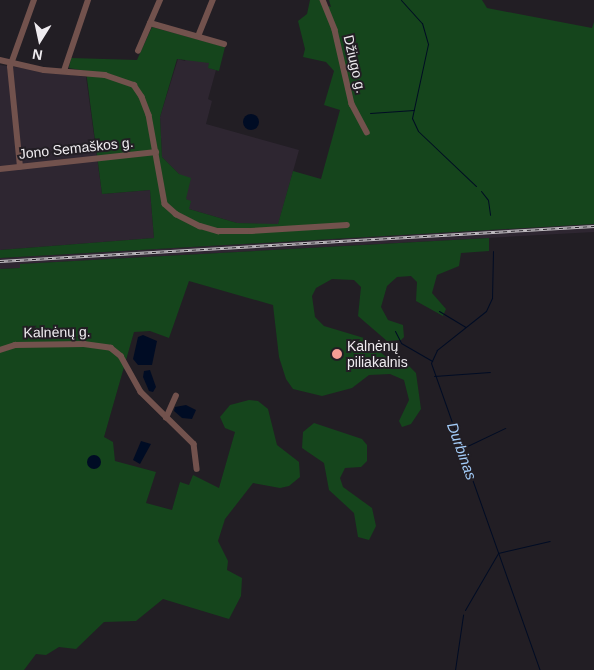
<!DOCTYPE html>
<meta charset="utf-8">
<style>
body{margin:0}
#map{position:relative;width:594px;height:670px;overflow:hidden;background:#221e24;font-family:Helvetica,sans-serif}
div>[style]{position:absolute}
[style*='--x']{left:calc(var(--x)*1px);top:calc(var(--y)*1px);width:calc(var(--w)*1px);rotate:calc(var(--a)*1deg)}
.built>*{inset:0;background:#2e2631}
.green>*{inset:0;background:#15451c}
.water>*{inset:0;background:#000c24}
.round{border-radius:50%}
.stream>*{height:1px;margin:-0.5px;padding:0 0.5px;transform-origin:0.5px;border-radius:0.5px;background:#000c24}
.minor>*{height:5.5px;margin:-2.75px;padding:0 2.75px;transform-origin:2.75px;border-radius:2.75px;background:#72524d}
.rail>*{height:3px;margin-top:-1.5px;transform-origin:0;background:repeating-linear-gradient(90deg,#221e24 0 4px,#c1bdc2 0 8px);box-sizing:border-box;border-block:1px solid #c1bdc2}
.dots>*{width:14px;height:14px;translate:-50% -50%;box-sizing:border-box;border:2px solid #221e24;border-radius:50%}
span{translate:-50% -50%;white-space:nowrap;text-align:center;line-height:1.15;-webkit-text-stroke:4px #221e24;paint-order:stroke}
.street-label{font-size:14px;color:#efecf0}
.poi-label{font-size:14px;color:#efecf0}
.left{translate:0 -50%;text-align:left}
.water-label{font-size:15px;color:#a3ccf9;font-style:italic}
.north{position:absolute;left:15px;top:15px;width:50px;height:50px;-webkit-text-stroke:4px #221e24;paint-order:stroke;rotate:190deg;font-size:14px;font-weight:700;line-height:20px;text-align:center;color:#efecf0}
.north::after{content:'';display:block;margin:auto;width:18px;height:22px;background:#efecf0;clip-path:polygon(50% 0,100% 100%,50% 72%,0 100%)}
</style>
<div id="map">
<div class="built">
<i style="clip-path:polygon(186px 58px,210px 63px,209px 68px,216px 70px,208px 99px,212px 101px,206px 124px,299px 150px,278px 225px,237px 223px,189px 209px,179px 174px,162px 157px,160px 117px,178px 59px,185px 61px)"></i>
<i style="clip-path:polygon(0 65px,86px 77px,102px 194px,150px 190px,154px 238px,0 250px)"></i>
<i style="clip-path:polygon(594px 224px,594px 232px,21px 264px,21px 268px,0 269px,0 258px)"></i>
</div>
<div class="green">
<i style="clip-path:polygon(310px 0,320px 0,322px 4px,331px 7px,329px 0,482px 0,487px 8px,592px 28px,594px 22px,594px 224px,0 258px,0 250px,154px 238px,150px 190px,102px 194px,86px 71px,69px 68px,71px 58px,137px 60px,152px 27px,225px 47px,219px 71px,208px 68px,209px 63px,177px 59px,160px 117px,162px 157px,179px 174px,191px 178px,186px 199px,191px 201px,189px 209px,237px 223px,278px 224px,293px 171px,321px 179px,340px 110px,324px 105px,334px 71px,326px 62px,303px 57px,305px 49px,298px 21px,307px 14px)"></i>
<i style="clip-path:polygon(489px 238px,489px 251px,461px 253px,459px 266px,437px 275px,432px 293px,446px 309px,443px 316px,416px 301px,417px 282px,411px 276px,397px 277px,387px 286px,381px 307px,388px 320px,403px 325px,404px 337px,401px 340px,387px 341px,358px 316px,361px 287px,354px 280px,332px 279px,316px 288px,312px 296px,315px 317px,324px 326px,364px 338px,385px 356px,407px 364px,416px 373px,421px 409px,411px 424px,402px 427px,399px 421px,409px 400px,404px 380px,390px 374px,369px 375px,352px 388px,322px 396px,293px 389px,286px 379px,279px 357px,273px 305px,189px 281px,169px 338px,150px 331px,134px 332px,104px 437px,113px 442px,115px 461px,156px 472px,146px 503px,172px 510px,180px 482px,189px 485px,193px 475px,219px 488px,235px 432px,225px 428px,220px 417px,230px 405px,249px 400px,258px 401px,268px 409px,277px 445px,299px 462px,300px 477px,289px 486px,280px 488px,253px 483px,225px 519px,218px 541px,228px 561px,227px 570px,242px 578px,241px 596px,229px 619px,163px 599px,136px 621px,104px 622px,76px 649px,59px 647px,46px 655px,36px 654px,24px 670px,0 670px,0 269px,20px 268px,20px 264px)"></i>
<i style="clip-path:polygon(314px 423px,362px 439px,367px 445px,367px 461px,361px 467px,345px 468px,340px 478px,343px 487px,372px 508px,376px 526px,369px 540px,358px 537px,354px 513px,329px 490px,324px 463px,302px 448px,303px 432px)"></i>
</div>
<div class="water">
<i class="round" style="left:243px;top:114px;width:16px;height:16px"></i>
<i style="clip-path:polygon(143px 335px,157px 341px,152px 365px,138px 365px,133px 359px,138px 337px)"></i>
<i style="clip-path:polygon(150px 370px,156px 387px,153px 392px,149px 391px,143px 377px,144px 371px)"></i>
<i style="clip-path:polygon(186px 405px,196px 410px,192px 419px,182px 418px,174px 411px,175px 407px)"></i>
<i style="clip-path:polygon(141px 441px,151px 444px,140px 464px,133px 460px)"></i>
<i class="round" style="left:87px;top:455px;width:14px;height:14px"></i>
</div>
<div class="stream">
<i style="--x:401;--y:0;--w:31;--a:48"></i>
<i style="--x:422;--y:23;--w:22;--a:74"></i>
<i style="--x:428;--y:44;--w:76;--a:102.2"></i>
<i style="--x:412;--y:118;--w:14;--a:65"></i>
<i style="--x:418;--y:131;--w:80;--a:43.5"></i>
<i style="--x:370;--y:113;--w:44;--a:-3.9"></i>
<i style="--x:481;--y:191;--w:11;--a:52"></i>
<i style="--x:488;--y:200;--w:15;--a:82"></i>
<i style="--x:493;--y:251;--w:47;--a:91.2"></i>
<i style="--x:492;--y:298;--w:14;--a:115"></i>
<i style="--x:486;--y:311;--w:63;--a:141.5"></i>
<i style="--x:437;--y:350;--w:14;--a:115"></i>
<i style="--x:431;--y:363;--w:326;--a:70.5"></i>
<i style="--x:439;--y:311;--w:31;--a:31"></i>
<i style="--x:395;--y:331;--w:13;--a:63"></i>
<i style="--x:401;--y:343;--w:36;--a:30"></i>
<i style="--x:434;--y:376;--w:56;--a:-4.1"></i>
<i style="--x:461;--y:449;--w:49;--a:-25.5"></i>
<i style="--x:465;--y:610;--w:66;--a:-59.9"></i>
<i style="--x:498;--y:553;--w:53;--a:-13"></i>
<i style="--x:455;--y:670;--w:56;--a:-81.7"></i>
</div>
<div class="minor">
<i style="--x:323;--y:0;--w:32;--a:68"></i>
<i style="--x:335;--y:30;--w:76;--a:77.1"></i>
<i style="--x:352;--y:104;--w:32;--a:62"></i>
<i style="--x:150;--y:23;--w:77;--a:15.8"></i>
<i style="--x:199;--y:34;--w:37;--a:-68"></i>
<i style="--x:138;--y:51;--w:56;--a:-66.7"></i>
<i style="--x:0;--y:60;--w:45;--a:12.8"></i>
<i style="--x:44;--y:70;--w:61;--a:4.7"></i>
<i style="--x:105;--y:75;--w:31;--a:19"></i>
<i style="--x:134;--y:85;--w:14;--a:56"></i>
<i style="--x:142;--y:97;--w:19;--a:69"></i>
<i style="--x:149;--y:115;--w:90;--a:79.8"></i>
<i style="--x:165;--y:204;--w:15;--a:42"></i>
<i style="--x:176;--y:214;--w:27;--a:27"></i>
<i style="--x:200;--y:226;--w:19;--a:16"></i>
<i style="--x:218;--y:231;--w:33;--a:0"></i>
<i style="--x:251;--y:231;--w:96;--a:-3.6"></i>
<i style="--x:64;--y:71;--w:75;--a:-71.3"></i>
<i style="--x:20;--y:167;--w:100;--a:-95.7"></i>
<i style="--x:10;--y:67;--w:71;--a:-70.3"></i>
<i style="--x:0;--y:169;--w:157;--a:-6.2"></i>
<i style="--x:0;--y:350;--w:16;--a:-18"></i>
<i style="--x:15;--y:345;--w:69;--a:-0.8"></i>
<i style="--x:84;--y:344;--w:27;--a:8"></i>
<i style="--x:111;--y:348;--w:13;--a:39"></i>
<i style="--x:121;--y:356;--w:41;--a:60.9"></i>
<i style="--x:141;--y:392;--w:74;--a:44.5"></i>
<i style="--x:194;--y:444;--w:25;--a:83"></i>
<i style="--x:166;--y:418;--w:24;--a:-66"></i>
</div>
<div class="rail">
<i style="--x:0;--y:261;--w:595;--a:-3.37"></i>
</div>
<div class="dots">
<i style="left:337px;top:354px;background:#f59c95"></i>
</div>
<div class="street-label">
<span style="left:355px;top:64px;rotate:77deg">Džiugo g.</span>
<span style="left:76px;top:148px;rotate:-6deg">Jono Semaškos g.</span>
<span style="left:57px;top:332px;rotate:-1deg">Kalnėnų g.</span>
</div>
<div class="poi-label">
<span class="left" style="left:347px;top:354px">Kalnėnų<br>piliakalnis</span>
</div>
<div class="water-label">
<span style="left:462px;top:451px;rotate:70deg">Durbinas</span>
</div>
<div class="north">N</div>
</div>
